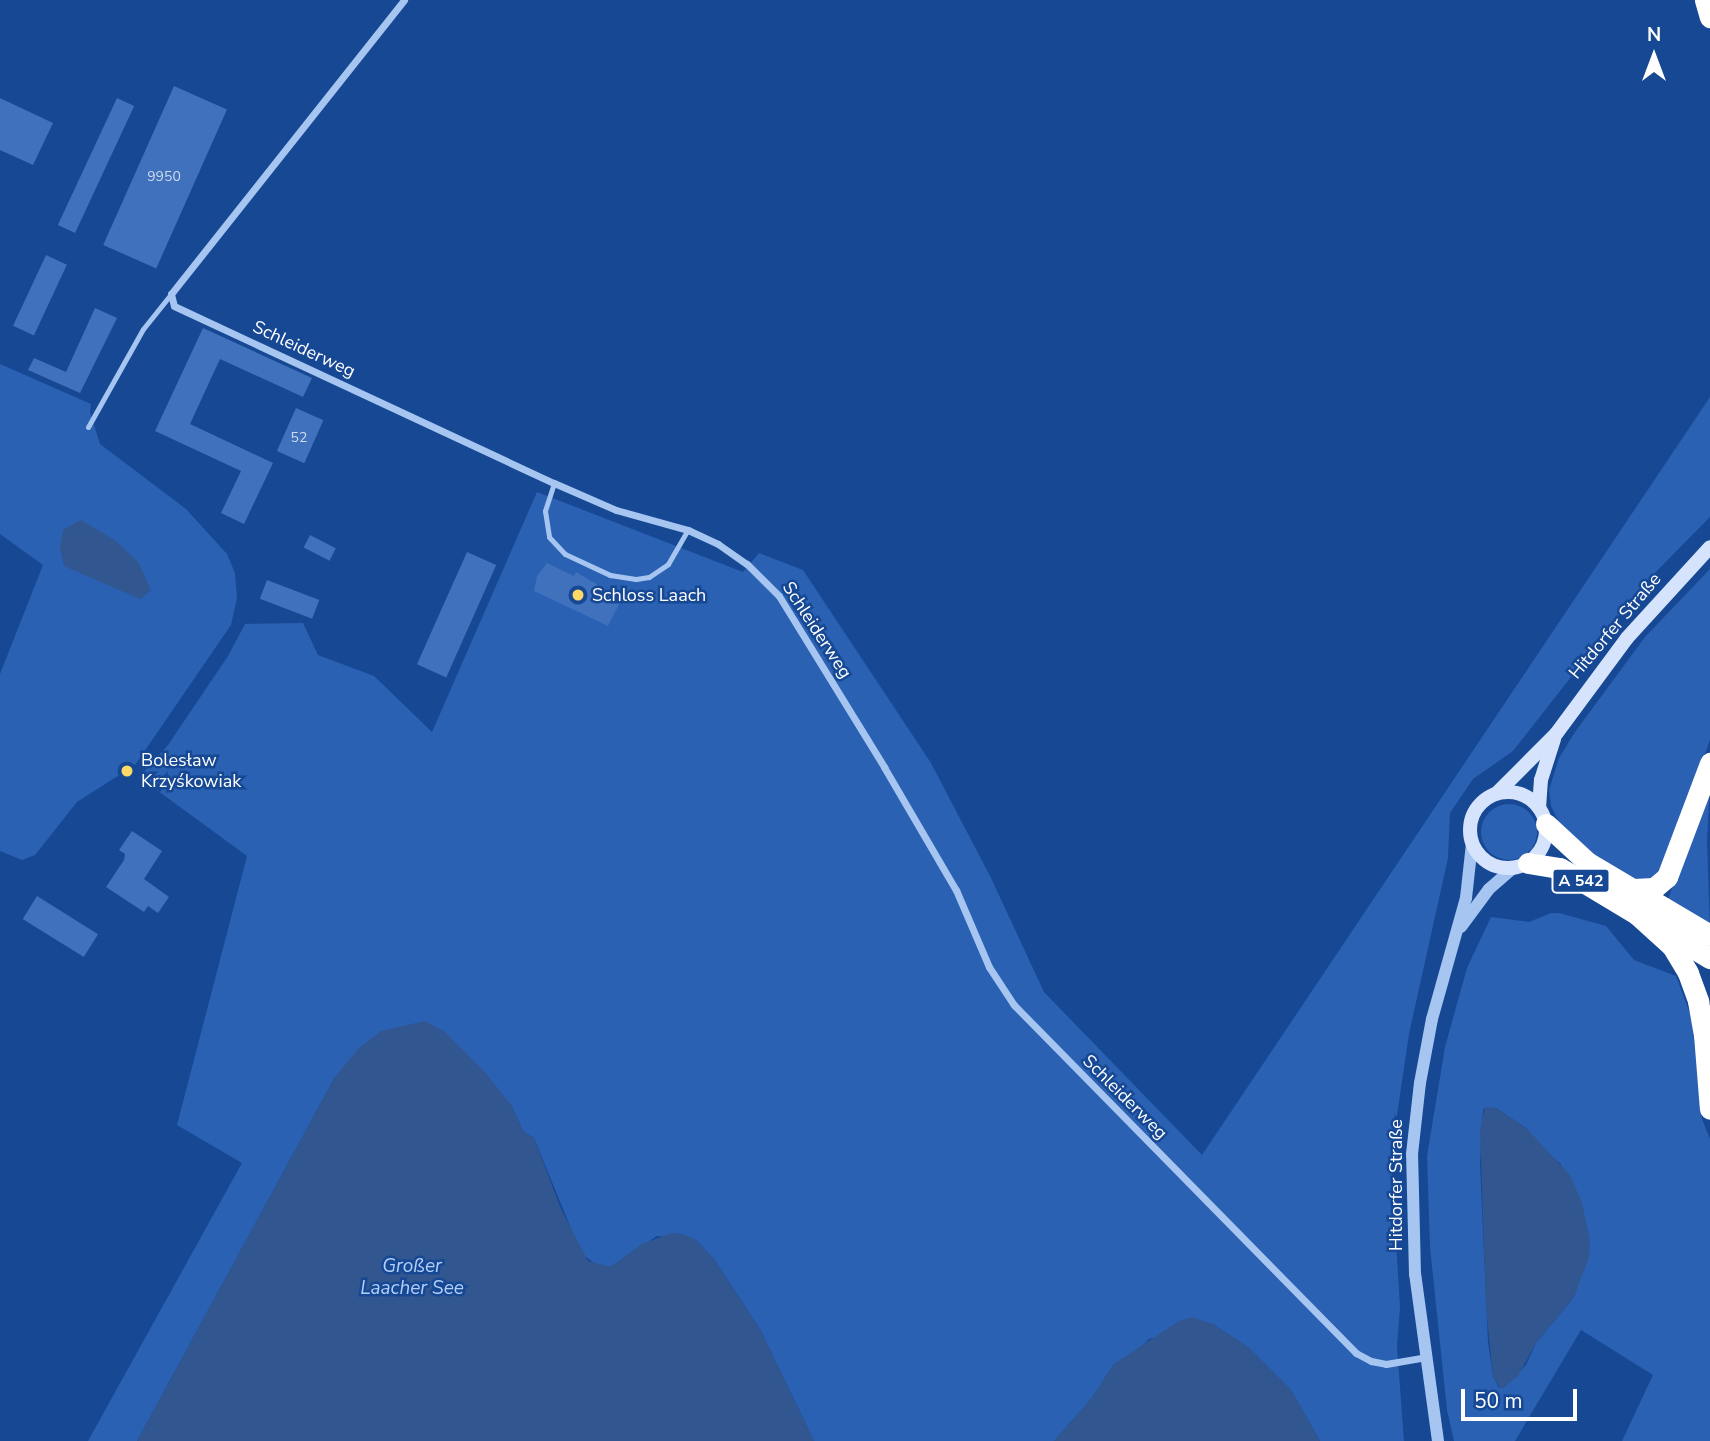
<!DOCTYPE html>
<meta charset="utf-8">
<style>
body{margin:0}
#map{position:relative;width:1710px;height:1441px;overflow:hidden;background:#164894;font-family:"Nunito Sans",sans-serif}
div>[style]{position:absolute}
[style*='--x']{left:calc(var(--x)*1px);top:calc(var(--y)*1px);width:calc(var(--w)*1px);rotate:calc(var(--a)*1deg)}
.green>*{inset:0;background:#2a61b3}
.round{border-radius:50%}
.water>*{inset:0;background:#32568f}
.building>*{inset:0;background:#3f71bc;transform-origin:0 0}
.service>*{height:5px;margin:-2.5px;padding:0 2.5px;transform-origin:2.5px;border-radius:2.5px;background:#a7c5f1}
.minor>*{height:7px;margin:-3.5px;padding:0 3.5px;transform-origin:3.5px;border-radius:3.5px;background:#a7c5f1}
.tertiary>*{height:12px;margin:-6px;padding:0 6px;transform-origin:6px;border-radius:6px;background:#a7c5f1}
.secondary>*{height:14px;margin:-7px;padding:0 7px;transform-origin:7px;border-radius:7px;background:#d5e4fc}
.secondary>.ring{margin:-7px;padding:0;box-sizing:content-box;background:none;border:14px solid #d5e4fc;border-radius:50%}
.motorway>*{height:21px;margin:-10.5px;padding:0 10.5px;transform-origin:10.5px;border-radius:10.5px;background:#fff}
.dots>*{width:19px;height:19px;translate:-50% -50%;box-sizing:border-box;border:4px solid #164894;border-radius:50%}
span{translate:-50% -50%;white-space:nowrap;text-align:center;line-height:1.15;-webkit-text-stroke:5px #164894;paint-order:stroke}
.number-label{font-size:14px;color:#cfdcee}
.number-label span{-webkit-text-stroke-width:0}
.shield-label span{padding:2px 5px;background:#164894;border:2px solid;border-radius:5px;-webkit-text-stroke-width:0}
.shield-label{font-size:16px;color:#fff;font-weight:700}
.street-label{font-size:18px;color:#fff}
.poi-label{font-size:18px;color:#fff}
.left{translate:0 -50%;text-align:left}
.water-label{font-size:19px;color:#b3cff8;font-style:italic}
.north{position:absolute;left:1619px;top:21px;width:70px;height:70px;-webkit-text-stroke:5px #164894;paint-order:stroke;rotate:0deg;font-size:19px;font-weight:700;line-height:28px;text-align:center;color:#fff}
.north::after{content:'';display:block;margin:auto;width:24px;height:32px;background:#fff;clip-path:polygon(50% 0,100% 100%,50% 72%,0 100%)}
.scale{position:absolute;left:1461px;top:1389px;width:116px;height:32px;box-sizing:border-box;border:4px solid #fff;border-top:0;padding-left:9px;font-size:21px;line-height:24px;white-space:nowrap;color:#fff;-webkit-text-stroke:5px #164894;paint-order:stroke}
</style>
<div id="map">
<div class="green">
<i style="clip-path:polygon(0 364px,91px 404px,90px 412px,100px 444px,186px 509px,227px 554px,235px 573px,237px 598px,231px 625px,135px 765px,77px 802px,35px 855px,22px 860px,0 851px,0 674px,43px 565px,0 534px)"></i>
<i style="clip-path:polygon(1710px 397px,1710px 517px,1643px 585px,1513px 751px,1473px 779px,1450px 813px,1448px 858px,1409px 1034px,1391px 1156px,1400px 1307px,1397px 1347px,1404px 1441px,1320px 1441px,1291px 1390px,1249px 1348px,1213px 1324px,1149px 1339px,1135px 1353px,1114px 1364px,1092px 1398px,1054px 1441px,814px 1441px,760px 1329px,714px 1259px,696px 1240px,657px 1236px,610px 1267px,598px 1266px,581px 1253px,534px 1138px,523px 1131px,511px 1105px,335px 1077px,137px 1441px,88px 1441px,242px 1163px,177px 1125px,247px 856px,139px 777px,168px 745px,228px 656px,245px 624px,303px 623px,318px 655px,374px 676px,432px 732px,537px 492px,743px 572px,759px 553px,803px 570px,931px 763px,991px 878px,1044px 992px,1202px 1155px)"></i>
<i style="clip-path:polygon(1710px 569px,1710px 740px,1662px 874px,1644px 883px,1624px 876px,1584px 850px,1562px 829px,1551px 806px,1549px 790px,1559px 758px,1575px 732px,1645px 637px)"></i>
<i style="clip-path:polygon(1710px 783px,1707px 841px,1710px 929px,1667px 902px)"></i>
<i class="round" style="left:1481px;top:804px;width:56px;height:56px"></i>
<i style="clip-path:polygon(evenodd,1551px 913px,1559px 913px,1606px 926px,1634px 960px,1676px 976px,1692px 1019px,1702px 1119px,1710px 1139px,1710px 1441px,1622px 1441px,1653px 1375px,1581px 1330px,1515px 1441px,1454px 1441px,1447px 1410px,1430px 1247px,1427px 1156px,1445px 1047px,1467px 968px,1491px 917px,1529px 922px,1551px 913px,1496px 1108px,1526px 1128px,1550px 1156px,1561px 1164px,1579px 1281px,1574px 1297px,1536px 1343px,1526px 1365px,1503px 1388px,1499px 1388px,1493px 1376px,1488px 1342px,1480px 1164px,1483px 1109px,1496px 1108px)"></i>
</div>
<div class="water">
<i style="clip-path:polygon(81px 520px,116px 541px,138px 562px,151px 590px,140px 599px,64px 566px,60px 547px,63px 530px)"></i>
<i style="clip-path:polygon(425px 1021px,445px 1032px,484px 1071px,511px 1105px,523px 1131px,534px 1138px,561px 1209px,588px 1261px,610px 1267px,642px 1244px,672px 1233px,683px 1234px,696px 1240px,714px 1259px,760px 1329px,814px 1441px,137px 1441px,335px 1077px,359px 1048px,381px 1031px)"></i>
<i style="clip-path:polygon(1485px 1107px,1496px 1108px,1526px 1128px,1570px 1175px,1582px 1203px,1590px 1241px,1589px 1257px,1574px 1297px,1536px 1343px,1518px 1376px,1503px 1388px,1500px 1388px,1493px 1376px,1486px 1307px,1480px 1130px)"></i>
<i style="clip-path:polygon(1192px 1317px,1213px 1324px,1248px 1347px,1291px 1390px,1320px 1441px,1054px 1441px,1092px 1398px,1114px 1364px,1179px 1321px)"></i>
</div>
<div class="building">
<i style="left:174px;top:86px;width:58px;height:174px;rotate:24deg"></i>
<i style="clip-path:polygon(0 98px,53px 123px,33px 165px,0 150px)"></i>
<i style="left:117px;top:98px;width:19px;height:140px;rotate:25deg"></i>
<i style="left:46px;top:255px;width:23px;height:78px;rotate:25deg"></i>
<i style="clip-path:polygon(95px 308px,117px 318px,80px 393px,28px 370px,34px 358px,66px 372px)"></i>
<i style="clip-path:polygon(203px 328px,312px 378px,303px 397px,220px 359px,190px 424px,273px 463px,244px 524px,221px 513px,241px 471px,155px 431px)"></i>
<i style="left:296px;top:408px;width:30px;height:47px;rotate:24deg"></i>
<i style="left:310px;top:535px;width:29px;height:14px;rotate:27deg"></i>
<i style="left:467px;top:552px;width:32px;height:123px;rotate:24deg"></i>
<i style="clip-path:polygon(547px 563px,574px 576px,576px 572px,622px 599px,608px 626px,534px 591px,537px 576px)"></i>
<i style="left:267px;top:580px;width:56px;height:20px;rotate:21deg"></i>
<i style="clip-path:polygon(132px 831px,162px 851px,144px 879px,169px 897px,158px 913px,148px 906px,144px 912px,106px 887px,124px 860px,125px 854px,119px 850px)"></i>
<i style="left:37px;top:896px;width:72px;height:27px;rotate:32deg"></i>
</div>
<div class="service">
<i style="--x:88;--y:427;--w:112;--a:-60.7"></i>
<i style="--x:143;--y:329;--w:45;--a:-51.3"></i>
<i style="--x:554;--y:483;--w:29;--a:108"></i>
<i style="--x:545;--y:511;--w:26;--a:81"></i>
<i style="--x:549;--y:537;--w:23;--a:47"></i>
<i style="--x:565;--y:554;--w:50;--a:25"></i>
<i style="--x:610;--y:575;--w:26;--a:9"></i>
<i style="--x:636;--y:579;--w:13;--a:-9"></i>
<i style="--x:649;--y:577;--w:23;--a:-34"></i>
<i style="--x:668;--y:564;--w:39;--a:-60"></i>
</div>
<div class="minor">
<i style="--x:404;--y:0;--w:375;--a:128.4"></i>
<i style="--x:171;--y:294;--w:12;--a:76"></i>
<i style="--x:174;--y:306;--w:419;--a:25"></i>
<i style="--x:554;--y:483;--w:68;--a:23.5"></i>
<i style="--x:616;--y:510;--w:75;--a:15.5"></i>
<i style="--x:688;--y:530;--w:33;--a:25"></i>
<i style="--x:718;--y:544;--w:35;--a:35"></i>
<i style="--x:747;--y:564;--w:45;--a:45"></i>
<i style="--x:779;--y:596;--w:201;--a:58.4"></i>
<i style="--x:884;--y:767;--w:143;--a:59.7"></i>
<i style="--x:956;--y:890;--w:84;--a:66.8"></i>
<i style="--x:989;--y:967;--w:45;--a:56.7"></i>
<i style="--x:1014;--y:1005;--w:488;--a:45.5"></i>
<i style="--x:1356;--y:1353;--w:17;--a:28"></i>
<i style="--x:1371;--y:1361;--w:15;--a:11"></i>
<i style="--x:1386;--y:1364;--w:42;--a:-9.7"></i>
</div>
<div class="tertiary">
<i style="--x:1461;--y:927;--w:47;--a:-53.6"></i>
<i style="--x:1489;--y:889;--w:32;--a:-41"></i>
<i style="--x:1438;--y:1441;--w:169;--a:-97.8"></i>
<i style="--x:1415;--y:1274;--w:120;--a:-91.4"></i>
<i style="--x:1412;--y:1154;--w:71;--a:-83.6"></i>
<i style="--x:1420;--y:1083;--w:65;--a:-79.4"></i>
<i style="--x:1432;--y:1019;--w:126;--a:-74.3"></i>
<i style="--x:1466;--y:898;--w:54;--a:-83.7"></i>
</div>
<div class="secondary">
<i class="ring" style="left:1470px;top:792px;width:62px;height:62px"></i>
<i style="--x:1497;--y:793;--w:83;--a:-45"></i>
<i style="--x:1556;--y:734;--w:119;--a:-53.5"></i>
<i style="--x:1627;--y:638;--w:123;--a:-47.6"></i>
<i style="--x:1539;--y:808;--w:28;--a:-86"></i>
<i style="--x:1541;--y:780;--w:43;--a:-72.4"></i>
</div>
<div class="motorway">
<i style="--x:1705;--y:0;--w:18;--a:74"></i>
<i style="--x:1546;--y:824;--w:56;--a:42.8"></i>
<i style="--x:1587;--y:862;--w:143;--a:30.7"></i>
<i style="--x:1528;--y:863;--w:32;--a:9"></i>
<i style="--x:1560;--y:868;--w:175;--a:31"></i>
<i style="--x:1633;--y:889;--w:21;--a:-3"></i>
<i style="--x:1654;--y:888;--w:17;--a:-40"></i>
<i style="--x:1667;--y:877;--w:122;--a:-69.3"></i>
<i style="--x:1631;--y:909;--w:55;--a:42.1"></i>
<i style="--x:1672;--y:946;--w:31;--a:59"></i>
<i style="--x:1688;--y:973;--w:30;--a:70"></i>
<i style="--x:1698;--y:1001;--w:35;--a:80"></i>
<i style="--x:1704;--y:1035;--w:74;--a:85.4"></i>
</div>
<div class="dots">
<i style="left:578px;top:595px;background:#ffd966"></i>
<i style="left:127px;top:771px;background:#ffd966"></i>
</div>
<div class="number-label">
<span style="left:164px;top:177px">9950</span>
<span style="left:299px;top:438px">52</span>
</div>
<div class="shield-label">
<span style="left:1581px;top:881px">A 542</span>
</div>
<div class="street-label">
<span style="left:304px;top:349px;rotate:25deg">Schleiderweg</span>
<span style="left:1615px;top:626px;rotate:-50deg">Hitdorfer Straße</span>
<span style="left:817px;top:630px;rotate:57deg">Schleiderweg</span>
<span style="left:1125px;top:1097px;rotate:45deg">Schleiderweg</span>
<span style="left:1396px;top:1185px;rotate:-90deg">Hitdorfer Straße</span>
</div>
<div class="poi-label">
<span class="left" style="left:592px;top:595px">Schloss Laach</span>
<span class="left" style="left:141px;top:771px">Bolesław<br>Krzyśkowiak</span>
</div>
<div class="water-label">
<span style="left:412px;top:1278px">Großer<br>Laacher See</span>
</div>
<div class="north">N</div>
<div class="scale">50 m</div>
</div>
